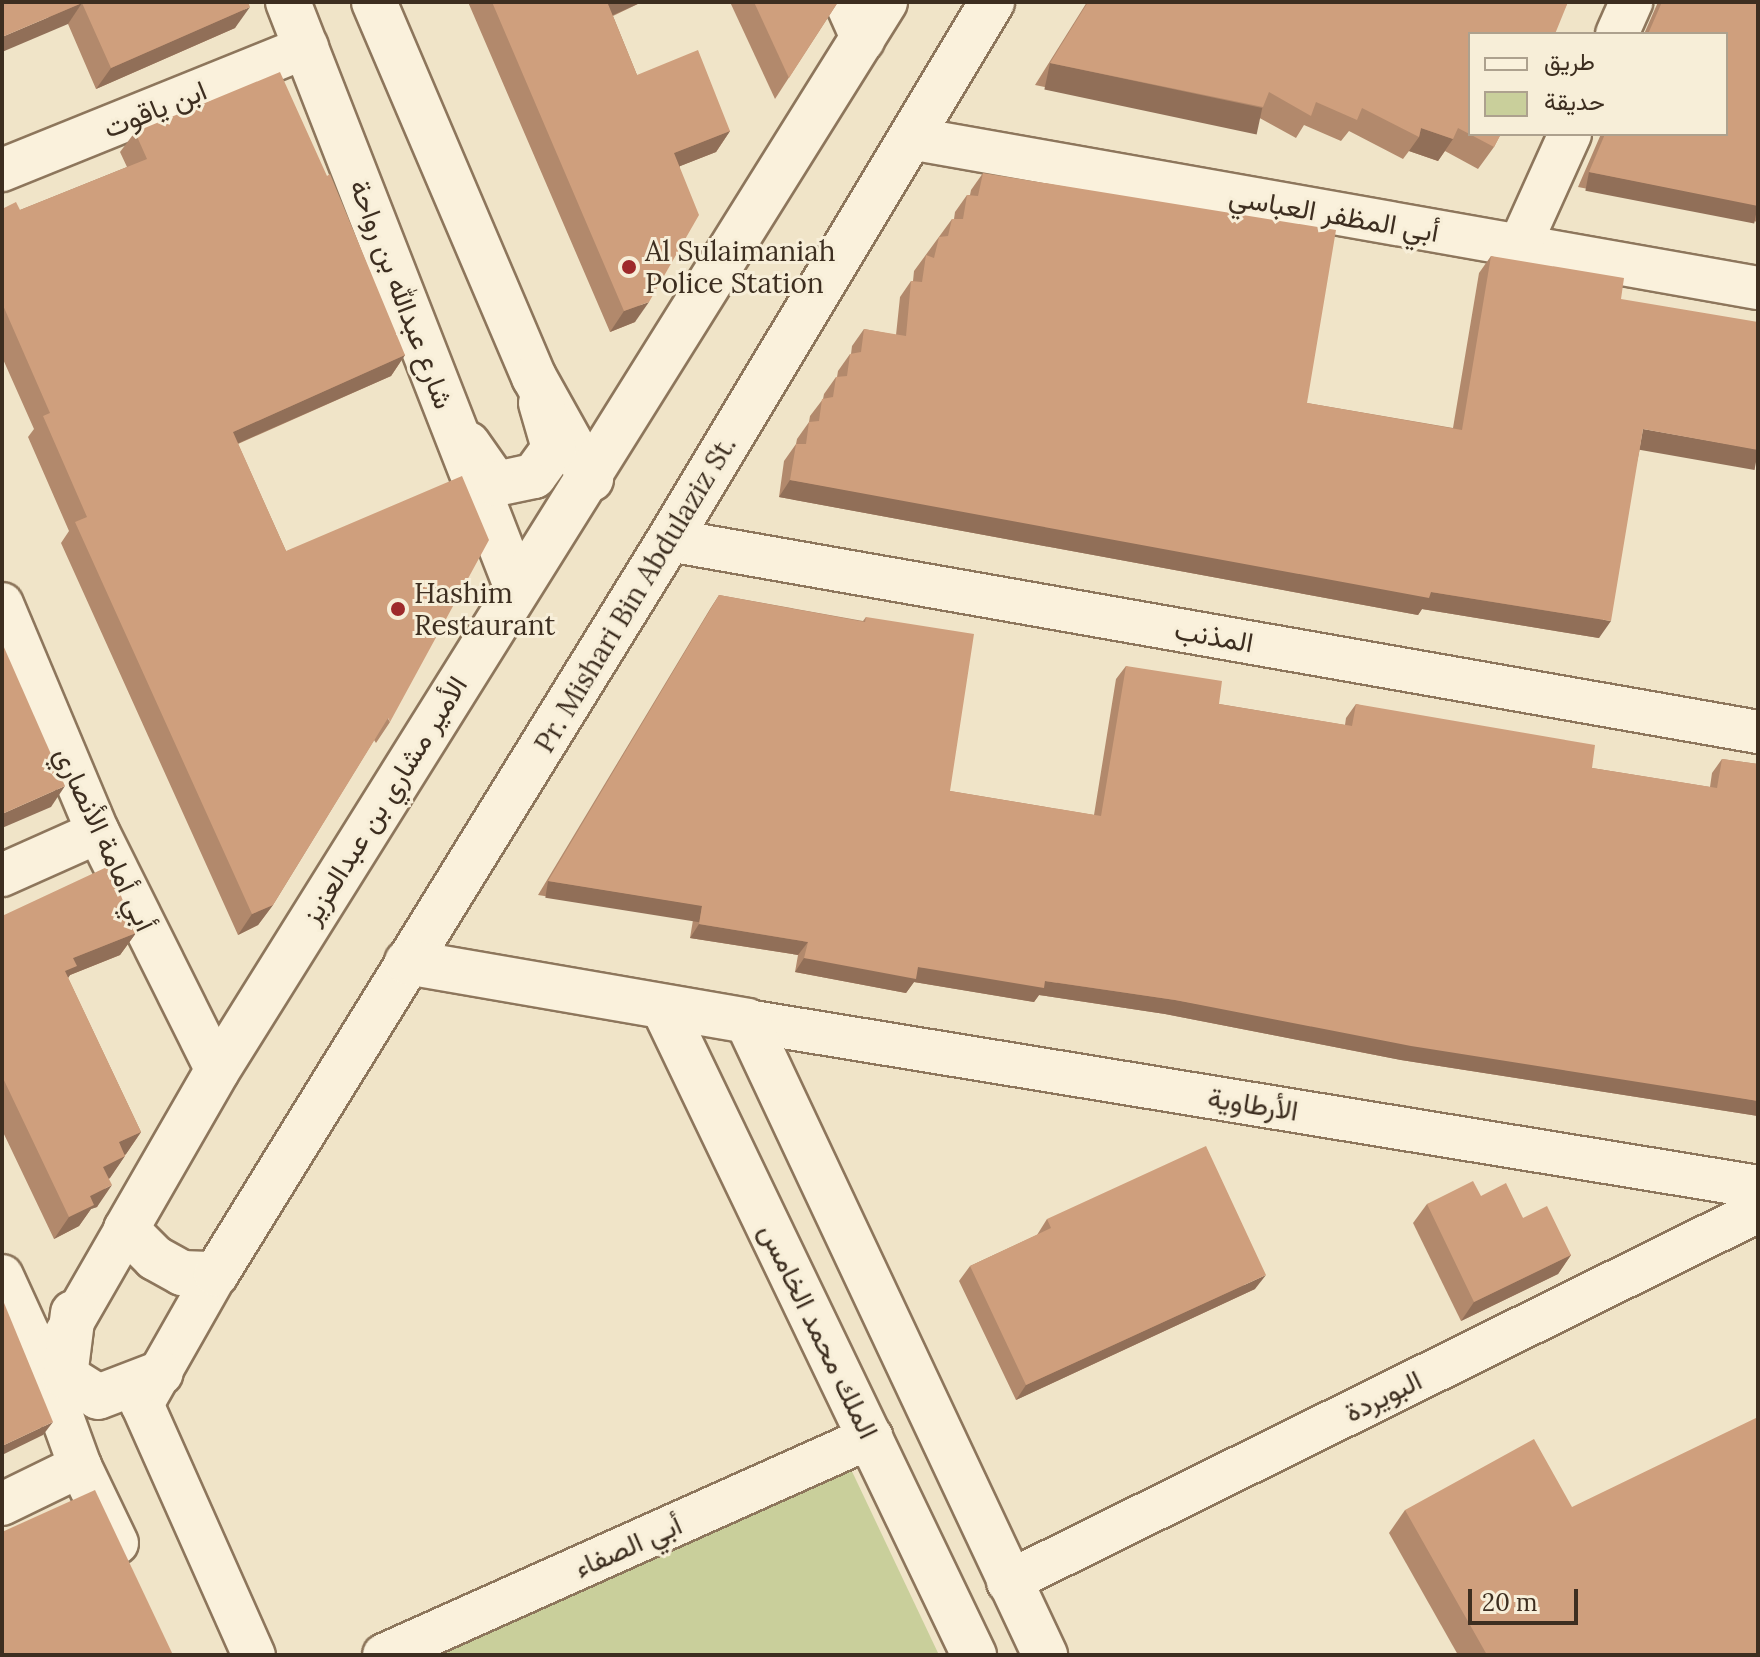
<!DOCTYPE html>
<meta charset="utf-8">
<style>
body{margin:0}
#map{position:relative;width:1760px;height:1657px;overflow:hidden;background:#f0e4c8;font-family:Lora,Vazirmatn,serif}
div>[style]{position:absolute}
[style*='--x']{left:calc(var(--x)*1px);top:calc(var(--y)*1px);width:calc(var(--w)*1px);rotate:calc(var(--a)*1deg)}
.green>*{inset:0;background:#c9cf9b}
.roads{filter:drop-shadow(2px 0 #8d765c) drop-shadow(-2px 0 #8d765c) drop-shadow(0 2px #8d765c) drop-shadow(0 -2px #8d765c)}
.minor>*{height:42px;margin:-21px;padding:0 21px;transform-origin:21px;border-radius:21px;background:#faf1dc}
.tertiary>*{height:44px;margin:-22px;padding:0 22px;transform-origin:22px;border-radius:22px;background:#faf1dc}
.wall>*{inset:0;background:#b2896c}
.shaded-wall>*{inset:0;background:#916f58;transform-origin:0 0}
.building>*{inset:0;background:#cf9f7d}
.dots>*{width:22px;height:22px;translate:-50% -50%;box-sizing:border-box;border:4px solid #f7eed8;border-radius:50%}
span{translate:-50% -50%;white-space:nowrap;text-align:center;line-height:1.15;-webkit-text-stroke:6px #f7eed8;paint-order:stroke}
.street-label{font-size:28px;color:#3d2e20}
.poi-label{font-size:28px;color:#3d2e20}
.left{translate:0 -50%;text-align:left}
.frame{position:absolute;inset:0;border:4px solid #3d2e20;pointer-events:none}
.legend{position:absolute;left:1468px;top:32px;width:260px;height:104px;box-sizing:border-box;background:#f7eed8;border:2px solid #ada18e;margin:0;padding:10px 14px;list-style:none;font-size:24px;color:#3d2e20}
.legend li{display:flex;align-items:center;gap:16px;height:40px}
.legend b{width:40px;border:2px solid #ada18e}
.scale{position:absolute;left:1468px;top:1589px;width:110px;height:36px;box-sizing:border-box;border:4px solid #3d2e20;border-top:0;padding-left:10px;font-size:24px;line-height:28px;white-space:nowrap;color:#3d2e20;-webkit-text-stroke:6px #f7eed8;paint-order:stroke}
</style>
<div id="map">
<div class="green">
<i style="clip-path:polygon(848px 1463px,939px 1655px,439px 1655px)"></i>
</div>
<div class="roads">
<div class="minor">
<i style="--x:846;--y:2;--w:42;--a:65.9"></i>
<i style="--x:1617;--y:34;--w:35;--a:-66"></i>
<i style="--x:910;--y:138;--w:861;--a:10.03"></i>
<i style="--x:2;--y:170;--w:329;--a:-22"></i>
<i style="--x:1519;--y:247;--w:124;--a:-65.7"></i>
<i style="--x:669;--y:540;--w:1106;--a:10"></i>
<i style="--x:2;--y:604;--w:247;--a:67.2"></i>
<i style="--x:98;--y:832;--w:267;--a:63.5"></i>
<i style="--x:2;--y:875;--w:105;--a:-24.1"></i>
<i style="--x:747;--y:1021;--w:1025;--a:9.32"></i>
<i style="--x:216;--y:1274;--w:150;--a:119.6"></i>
<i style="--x:142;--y:1404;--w:275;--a:66"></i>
<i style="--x:2;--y:1276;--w:103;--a:65.4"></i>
<i style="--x:2;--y:1504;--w:87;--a:-26"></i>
<i style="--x:117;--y:1543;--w:85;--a:-115.7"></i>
<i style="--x:80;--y:1466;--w:102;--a:-110"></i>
<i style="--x:45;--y:1370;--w:163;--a:-60.1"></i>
<i style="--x:1008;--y:1582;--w:837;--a:-26.32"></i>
<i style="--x:384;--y:1655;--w:534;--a:-24.12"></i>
</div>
<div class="tertiary">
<i style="--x:288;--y:2;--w:627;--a:68.67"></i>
<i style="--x:374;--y:2;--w:408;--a:66.9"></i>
<i style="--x:534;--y:377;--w:117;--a:60.8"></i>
<i style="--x:885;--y:2;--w:1261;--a:122"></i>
<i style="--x:217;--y:1071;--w:182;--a:119.9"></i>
<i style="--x:126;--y:1229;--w:41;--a:45"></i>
<i style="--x:155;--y:1258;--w:31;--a:29"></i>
<i style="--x:182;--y:1273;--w:34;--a:2"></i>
<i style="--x:216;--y:1274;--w:863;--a:-58.32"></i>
<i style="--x:669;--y:540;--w:628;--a:-59.02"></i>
<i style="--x:468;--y:444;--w:49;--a:55"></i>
<i style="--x:496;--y:484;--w:39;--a:-12"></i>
<i style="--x:534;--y:476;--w:34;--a:-54"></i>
<i style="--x:554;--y:448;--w:47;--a:-106.1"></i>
<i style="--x:407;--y:962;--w:345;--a:9.8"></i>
<i style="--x:747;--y:1021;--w:701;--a:64.82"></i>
<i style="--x:663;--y:1007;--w:719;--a:64.36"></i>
<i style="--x:73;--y:1313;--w:64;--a:97.2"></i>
<i style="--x:65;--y:1376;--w:39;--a:32"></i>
<i style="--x:98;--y:1397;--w:67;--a:-20.9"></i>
</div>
</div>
<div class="wall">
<i style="clip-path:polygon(2px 2px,248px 2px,235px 28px,96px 89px,68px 24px)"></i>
<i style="clip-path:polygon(468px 2px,642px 2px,613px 16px,637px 75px,730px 131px,716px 152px,680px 166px,635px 322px,610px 332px)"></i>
<i style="clip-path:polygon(730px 2px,838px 2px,775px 99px)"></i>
<i style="clip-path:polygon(1087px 2px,1568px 2px,1494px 147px,1478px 169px,1445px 151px,1438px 161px,1409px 151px,1403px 159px,1349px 131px,1341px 141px,1304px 125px,1296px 138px,1256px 116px,1248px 129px,1035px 85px)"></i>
<i style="clip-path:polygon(1658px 2px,1758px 2px,1758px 222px,1578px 187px,1601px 134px,1726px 134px,1726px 34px,1644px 34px)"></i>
<i style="clip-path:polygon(135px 132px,405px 355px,391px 376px,238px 444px,286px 551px,390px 722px,376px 743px,374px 740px,273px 905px,258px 925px,238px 935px,61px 543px,69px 531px,28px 437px,34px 429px,2px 357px,2px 209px,20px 210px,127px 167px,120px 152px)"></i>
<i style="clip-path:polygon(983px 173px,1307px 403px,1453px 428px,1479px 273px,1491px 256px,1621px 299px,1640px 448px,1599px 638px,1422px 609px,1418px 615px,779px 497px,784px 461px,796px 444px,797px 439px,809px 422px,810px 416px,823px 399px,824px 394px,836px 377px,837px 377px,838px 371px,850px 354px,851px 354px,852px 346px,864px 329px,896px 335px,900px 297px,911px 281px,913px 281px,914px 271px,952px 219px,954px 219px,955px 212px,967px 195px,970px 195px,971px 190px)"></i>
<i style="clip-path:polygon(719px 595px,863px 621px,866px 617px,950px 791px,1094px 815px,1116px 679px,1126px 666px,1219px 704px,1345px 725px,1346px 718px,1356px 704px,1592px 768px,1710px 787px,1712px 773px,1722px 759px,1758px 764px,1758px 1116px,1401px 1060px,1165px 1014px,1039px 995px,1034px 1002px,914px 982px,906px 993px,795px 972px,798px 955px,690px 938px,693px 920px,538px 895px,710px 609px)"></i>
<i style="clip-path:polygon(2px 916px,136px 933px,120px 955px,70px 975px,68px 978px,141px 1132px,109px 1179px,97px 1207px,91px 1209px,79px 1226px,54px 1239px,2px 1130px)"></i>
<i style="clip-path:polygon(1481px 1196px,1523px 1218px,1571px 1255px,1558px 1274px,1461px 1321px,1413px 1223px,1427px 1204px)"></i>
<i style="clip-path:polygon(1047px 1219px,1255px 1289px,1016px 1400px,959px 1281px,970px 1266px,1037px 1235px)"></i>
<i style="clip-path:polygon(1572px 1507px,1758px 1655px,1458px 1655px,1389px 1533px,1405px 1510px)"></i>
</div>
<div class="shaded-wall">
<i style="clip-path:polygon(612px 2px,642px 2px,593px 24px,608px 4px)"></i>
<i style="clip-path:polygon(82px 3px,68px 24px,2px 52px,2px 37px)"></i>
<i style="clip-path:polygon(250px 7px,235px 28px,96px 89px,111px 68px)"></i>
<i style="left:1050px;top:63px;width:217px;height:27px;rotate:12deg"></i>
<i style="clip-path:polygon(1421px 128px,1453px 139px,1438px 161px,1409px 151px,1419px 137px)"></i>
<i style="clip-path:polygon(730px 131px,716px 152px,660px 174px,674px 153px)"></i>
<i style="left:1589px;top:172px;width:172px;height:19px;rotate:11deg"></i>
<i style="clip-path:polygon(649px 302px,635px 322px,610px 332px,624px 311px)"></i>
<i style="clip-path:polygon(405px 355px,391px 376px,218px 452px,233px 432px)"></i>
<i style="left:1643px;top:429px;width:117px;height:21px;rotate:10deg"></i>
<i style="clip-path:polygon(790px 480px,1431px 592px,1611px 621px,1599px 638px,1422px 609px,1418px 615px,779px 497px)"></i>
<i style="clip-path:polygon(65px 786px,51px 807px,2px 828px,2px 814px)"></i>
<i style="left:548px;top:881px;width:156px;height:17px;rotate:9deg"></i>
<i style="clip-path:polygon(273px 905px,258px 925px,238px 935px,252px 914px)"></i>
<i style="clip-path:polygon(699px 924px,808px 942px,798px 955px,690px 938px)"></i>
<i style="clip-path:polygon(136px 933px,120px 955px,70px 975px,61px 988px,49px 993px,73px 958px)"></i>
<i style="clip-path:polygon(804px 958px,918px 967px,1045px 981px,1175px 1000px,1758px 1101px,1758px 1116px,1401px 1060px,1165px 1014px,1039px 995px,1034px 1002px,914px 982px,906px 993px,795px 972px)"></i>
<i style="clip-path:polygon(141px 1132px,126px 1154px,103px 1164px,119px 1142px)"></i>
<i style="clip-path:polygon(125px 1156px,110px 1178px,88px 1188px,103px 1167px)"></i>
<i style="clip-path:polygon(112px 1185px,97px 1207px,91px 1209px,79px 1226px,54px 1239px,69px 1217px,90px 1196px)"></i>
<i style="clip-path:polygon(1571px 1255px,1558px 1274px,1461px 1321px,1474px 1302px)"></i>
<i style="clip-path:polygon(1266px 1275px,1255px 1289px,1016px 1400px,1026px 1385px)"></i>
<i style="clip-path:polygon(53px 1422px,43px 1435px,2px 1455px,2px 1446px)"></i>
</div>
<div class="building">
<i style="clip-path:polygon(2px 2px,248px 2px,250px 7px,111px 68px,82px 3px,2px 37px)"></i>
<i style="clip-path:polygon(492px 2px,612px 2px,608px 4px,637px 75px,698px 50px,730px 131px,674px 153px,699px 215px,649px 302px,624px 311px)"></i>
<i style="clip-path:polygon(754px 2px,838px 2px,789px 78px)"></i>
<i style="clip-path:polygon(1088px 2px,1568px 2px,1555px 34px,1470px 34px,1470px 134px,1501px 134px,1494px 147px,1458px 128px,1453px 139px,1421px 128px,1419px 137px,1362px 108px,1357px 120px,1316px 102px,1311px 116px,1269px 92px,1263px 107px,1050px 63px)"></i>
<i style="clip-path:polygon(1662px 2px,1758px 2px,1758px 206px,1589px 172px,1605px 134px,1726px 134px,1726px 34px,1648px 34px)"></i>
<i style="clip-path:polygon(280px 72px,327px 176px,330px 174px,405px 355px,233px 432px,286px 551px,462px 476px,489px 540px,390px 722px,388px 718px,273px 905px,252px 914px,75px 522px,87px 517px,43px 416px,50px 413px,2px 303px,2px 209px,16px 202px,20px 210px,147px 159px,135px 132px)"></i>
<i style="clip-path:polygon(983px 173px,1336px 230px,1307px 403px,1462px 430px,1491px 256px,1624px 278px,1621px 299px,1758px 322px,1758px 450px,1643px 429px,1611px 621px,1431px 592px,1429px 598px,790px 480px,796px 444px,806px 444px,809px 422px,819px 421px,822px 399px,833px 397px,836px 377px,847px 376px,850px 354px,861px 352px,864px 329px,906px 336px,911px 281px,922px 282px,926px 255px,934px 258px,939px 237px,948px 236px,952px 219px,963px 219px,967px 195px,978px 196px)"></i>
<i style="clip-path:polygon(719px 595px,865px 622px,866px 617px,974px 634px,950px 791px,1101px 816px,1126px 666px,1222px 681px,1219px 704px,1352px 726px,1356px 704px,1595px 745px,1592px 768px,1717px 788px,1722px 759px,1758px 764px,1758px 1101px,1411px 1046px,1175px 1000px,1045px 981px,1044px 988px,918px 967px,916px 979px,804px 958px,808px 942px,699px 924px,702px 906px,548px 881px)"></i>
<i style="clip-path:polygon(2px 645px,3px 645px,65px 786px,2px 814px)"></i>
<i style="clip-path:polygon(109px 866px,136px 933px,73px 958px,77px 966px,65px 971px,141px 1132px,119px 1142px,125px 1156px,103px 1167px,112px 1185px,90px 1196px,94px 1205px,69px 1217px,2px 1076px,2px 916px)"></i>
<i style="clip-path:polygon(1206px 1146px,1266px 1275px,1026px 1385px,970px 1266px,1051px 1228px,1047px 1219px)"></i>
<i style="clip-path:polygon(1473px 1181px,1481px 1196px,1506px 1183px,1523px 1218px,1547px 1206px,1571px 1255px,1474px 1302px,1427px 1204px)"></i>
<i style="clip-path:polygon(2px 1298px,53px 1422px,2px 1446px)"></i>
<i style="clip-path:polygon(1758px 1417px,1758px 1655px,1487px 1655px,1405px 1510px,1534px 1439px,1572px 1507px)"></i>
<i style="clip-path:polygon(95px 1490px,173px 1655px,2px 1655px,2px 1532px)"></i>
</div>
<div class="dots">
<i style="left:629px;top:267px;background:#9e2a2b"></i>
<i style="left:398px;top:609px;background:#9e2a2b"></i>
</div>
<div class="street-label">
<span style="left:155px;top:109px;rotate:-22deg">ابن ياقوت</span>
<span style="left:1334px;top:214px;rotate:10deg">أبي المظفر العباسي</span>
<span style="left:402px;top:294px;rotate:69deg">شارع عبدالله بن رواحة</span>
<span style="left:635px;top:594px;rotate:-59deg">Pr. Mishari Bin Abdulaziz St.</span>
<span style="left:1214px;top:636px;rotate:10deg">المذنب</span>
<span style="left:384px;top:800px;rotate:-58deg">الأمير مشاري بن عبدالعزيز</span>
<span style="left:105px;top:839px;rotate:65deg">أبي أمامة الأنصاري</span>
<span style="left:1253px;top:1104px;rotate:9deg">الأرطاوية</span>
<span style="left:819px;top:1331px;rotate:64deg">الملك محمد الخامس</span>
<span style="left:1383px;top:1396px;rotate:-26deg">البويردة</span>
<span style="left:628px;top:1546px;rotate:-24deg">أبي الصفاء</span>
</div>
<div class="poi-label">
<span class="left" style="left:645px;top:267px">Al Sulaimaniah<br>Police Station</span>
<span class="left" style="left:414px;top:609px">Hashim<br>Restaurant</span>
</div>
<div class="frame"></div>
<ul class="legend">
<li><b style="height:10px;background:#faf1dc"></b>طريق</li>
<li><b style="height:22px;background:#c9cf9b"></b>حديقة</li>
</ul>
<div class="scale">20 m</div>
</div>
